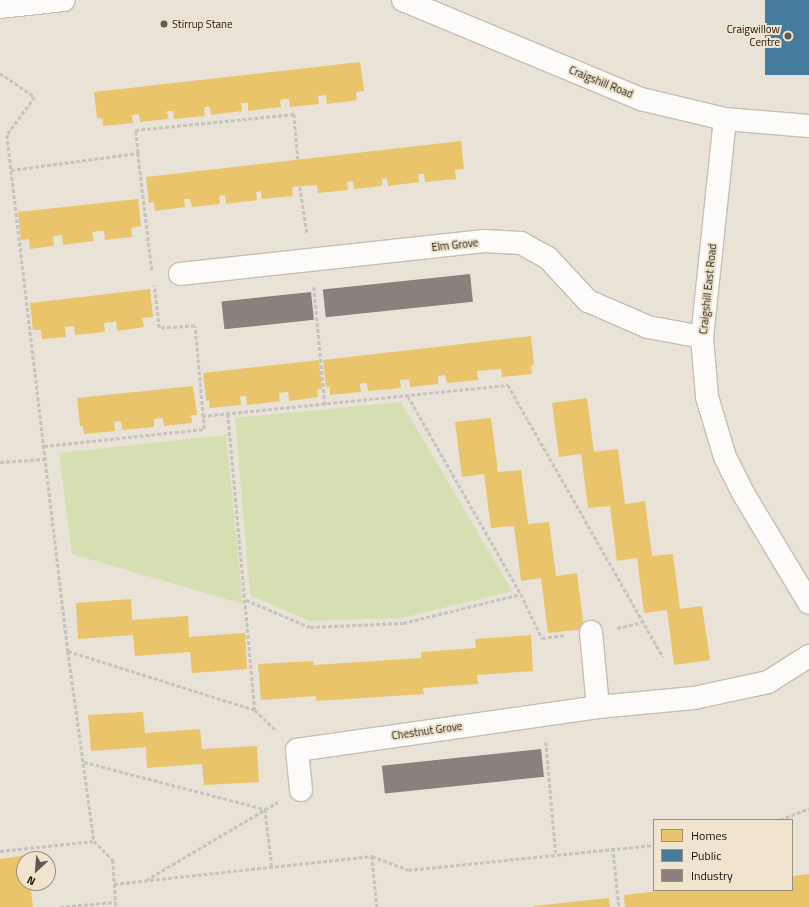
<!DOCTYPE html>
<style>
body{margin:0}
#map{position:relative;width:809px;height:907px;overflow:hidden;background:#e9e2d6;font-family:"Titillium Web",sans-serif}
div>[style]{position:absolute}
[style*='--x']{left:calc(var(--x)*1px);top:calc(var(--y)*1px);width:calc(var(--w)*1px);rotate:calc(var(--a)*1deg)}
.green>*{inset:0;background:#d6dfb2}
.homes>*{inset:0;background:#e9c46a}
.public>*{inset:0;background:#457b9d;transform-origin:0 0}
.industry>*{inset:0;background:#8a817c;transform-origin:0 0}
.path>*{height:2.5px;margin-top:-1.25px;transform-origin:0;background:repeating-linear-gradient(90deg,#c6c4c0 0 4px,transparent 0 6px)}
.roads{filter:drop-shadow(1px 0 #c4beb4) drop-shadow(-1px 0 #c4beb4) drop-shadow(0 1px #c4beb4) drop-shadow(0 -1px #c4beb4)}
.minor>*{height:22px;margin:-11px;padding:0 11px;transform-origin:11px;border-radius:11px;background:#fcfbf9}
.tertiary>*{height:22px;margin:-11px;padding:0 11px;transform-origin:11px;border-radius:11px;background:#fcfbf9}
.dots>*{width:11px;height:11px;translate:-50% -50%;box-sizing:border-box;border:2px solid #f1e4ce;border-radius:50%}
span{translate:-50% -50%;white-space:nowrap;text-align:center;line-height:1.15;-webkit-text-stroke:4px #f1e4ce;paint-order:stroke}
.poi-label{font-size:11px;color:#17130b}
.left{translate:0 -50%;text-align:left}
.right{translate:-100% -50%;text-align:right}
.street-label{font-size:11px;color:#17130b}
.legend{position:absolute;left:653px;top:819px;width:140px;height:72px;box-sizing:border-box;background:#f1e4ce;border:1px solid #9a9080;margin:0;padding:5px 7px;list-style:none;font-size:12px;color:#17130b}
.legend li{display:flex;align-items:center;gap:8px;height:20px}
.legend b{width:20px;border:1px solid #9a9080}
.north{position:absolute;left:16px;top:851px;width:40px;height:40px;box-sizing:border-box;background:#f1e4ce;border:1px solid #9a9080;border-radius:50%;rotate:206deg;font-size:11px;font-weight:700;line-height:16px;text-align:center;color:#17130b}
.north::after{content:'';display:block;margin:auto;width:14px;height:18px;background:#605b52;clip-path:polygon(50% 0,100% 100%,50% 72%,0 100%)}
</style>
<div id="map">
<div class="green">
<i style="clip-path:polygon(401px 402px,512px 591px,402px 618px,309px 621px,250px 595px,235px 418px)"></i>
<i style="clip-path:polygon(226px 435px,243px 604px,72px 554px,59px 453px)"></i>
</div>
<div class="homes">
<i style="clip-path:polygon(360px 62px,364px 91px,356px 92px,357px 100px,327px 104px,326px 95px,318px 96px,319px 104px,290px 107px,289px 99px,284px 99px,280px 100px,281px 107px,248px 111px,248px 103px,241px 103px,242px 111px,211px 115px,210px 107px,204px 107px,205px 116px,174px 119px,173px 111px,167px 111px,168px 119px,140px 122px,139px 114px,132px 115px,133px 123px,103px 126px,102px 118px,97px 118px,94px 92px)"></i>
<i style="clip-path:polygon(461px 141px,464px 169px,455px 170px,456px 179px,425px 182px,424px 174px,418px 174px,419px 182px,388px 186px,387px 178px,382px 179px,382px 186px,354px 189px,353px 181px,347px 182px,348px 190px,318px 193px,317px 185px,292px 187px,293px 196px,262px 199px,261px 191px,256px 192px,257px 200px,226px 204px,225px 195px,219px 196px,220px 204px,192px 207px,190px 199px,184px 199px,185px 207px,155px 211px,154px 202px,149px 203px,146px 177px)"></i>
<i style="clip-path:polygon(138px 199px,141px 226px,131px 228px,132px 237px,105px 240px,104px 231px,100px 231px,92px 232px,94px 241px,63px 245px,62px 235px,53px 236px,54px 246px,30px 249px,29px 239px,21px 240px,18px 212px)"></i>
<i style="clip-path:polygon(150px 289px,153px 317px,142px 318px,144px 327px,117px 331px,116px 321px,112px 322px,104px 323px,105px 332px,75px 335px,74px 326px,65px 327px,66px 337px,42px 339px,41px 330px,33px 330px,30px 303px)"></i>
<i style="clip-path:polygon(531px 336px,534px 365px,531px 366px,532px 374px,502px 377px,501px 369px,488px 370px,477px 371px,478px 380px,447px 383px,445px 375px,438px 376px,438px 384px,410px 387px,409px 379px,400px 380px,401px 388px,368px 391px,367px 383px,364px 383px,360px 384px,361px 392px,330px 395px,330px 387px,326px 387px,323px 360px)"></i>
<i style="clip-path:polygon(319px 360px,322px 389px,317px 390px,318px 397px,289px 401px,288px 392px,279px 393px,280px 401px,247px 405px,246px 396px,243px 396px,240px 397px,241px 405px,210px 408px,209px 400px,206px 401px,203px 373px)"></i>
<i style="clip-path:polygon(193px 386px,197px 415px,191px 415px,192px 423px,164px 426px,163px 418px,154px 419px,154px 427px,122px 430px,121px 421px,114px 422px,115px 431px,84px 434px,83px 426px,80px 426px,77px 398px)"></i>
<i style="clip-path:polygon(587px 398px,594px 452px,618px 449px,625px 504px,645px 501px,652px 556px,673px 554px,680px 609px,702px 606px,710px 660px,674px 665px,667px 610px,644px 613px,637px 558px,617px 561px,610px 506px,588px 508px,581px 454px,559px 457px,552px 403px)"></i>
<i style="clip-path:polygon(491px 418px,498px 472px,521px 470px,528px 524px,549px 522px,556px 576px,577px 573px,584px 629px,548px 633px,541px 578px,521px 581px,514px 526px,491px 528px,484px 474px,462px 477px,455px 422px)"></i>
<i style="clip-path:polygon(131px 599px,132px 620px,188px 616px,189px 637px,245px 633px,247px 669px,192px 673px,190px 652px,135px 656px,133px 635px,78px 639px,76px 603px)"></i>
<i style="clip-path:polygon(531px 635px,533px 671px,477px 675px,478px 684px,423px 688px,424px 694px,316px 701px,316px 696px,261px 700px,258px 664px,313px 661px,314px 665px,421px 658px,421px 652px,476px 648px,475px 639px)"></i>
<i style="clip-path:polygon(143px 712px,145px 733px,200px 729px,202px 749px,257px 746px,259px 782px,204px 785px,202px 764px,147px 768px,146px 747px,91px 751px,88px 715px)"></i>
<i style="clip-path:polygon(27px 855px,28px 859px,24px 859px,24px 883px,30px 883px,33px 907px,0 907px,0 859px)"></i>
<i style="clip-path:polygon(809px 874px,809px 907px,625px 907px,624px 895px,667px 890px,792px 890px,792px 876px)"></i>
<i style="clip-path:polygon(609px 898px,610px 907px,534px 907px,534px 906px)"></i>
</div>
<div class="public">
<i style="left:765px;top:0;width:44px;height:75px"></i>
</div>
<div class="industry">
<i style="left:470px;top:274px;width:28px;height:148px;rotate:84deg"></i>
<i style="left:311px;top:292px;width:28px;height:90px;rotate:84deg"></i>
<i style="left:541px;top:749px;width:28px;height:160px;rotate:84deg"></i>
</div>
<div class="path">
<i style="--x:0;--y:73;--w:42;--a:34.4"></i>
<i style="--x:35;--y:97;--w:47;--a:126.4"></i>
<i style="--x:7;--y:135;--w:520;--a:83.26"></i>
<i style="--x:68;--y:651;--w:192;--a:82.2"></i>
<i style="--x:94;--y:841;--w:27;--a:45"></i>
<i style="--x:113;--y:860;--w:47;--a:86.3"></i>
<i style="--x:138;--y:153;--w:118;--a:83.2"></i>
<i style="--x:11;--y:170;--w:128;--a:-7.6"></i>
<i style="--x:138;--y:153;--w:23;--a:-97"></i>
<i style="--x:135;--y:130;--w:160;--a:-5.7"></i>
<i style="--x:294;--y:114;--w:45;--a:84.9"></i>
<i style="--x:300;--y:187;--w:46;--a:81.2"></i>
<i style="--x:314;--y:287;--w:118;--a:84.6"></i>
<i style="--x:408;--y:396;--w:228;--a:60.3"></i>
<i style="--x:228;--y:414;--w:297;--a:84.8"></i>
<i style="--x:255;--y:710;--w:30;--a:44"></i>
<i style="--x:202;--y:416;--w:308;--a:-5.8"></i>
<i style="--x:508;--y:385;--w:313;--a:60.3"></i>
<i style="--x:44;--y:446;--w:161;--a:-6.1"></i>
<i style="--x:204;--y:429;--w:103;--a:-95"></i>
<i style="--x:195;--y:326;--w:36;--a:177"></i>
<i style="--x:159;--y:328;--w:43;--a:-96.6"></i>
<i style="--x:0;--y:462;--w:45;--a:-3.8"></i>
<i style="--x:246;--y:600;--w:69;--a:22.9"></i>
<i style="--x:310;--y:627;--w:93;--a:-2.5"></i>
<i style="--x:403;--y:623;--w:122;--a:-13.8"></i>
<i style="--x:521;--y:594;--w:49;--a:64.5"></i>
<i style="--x:542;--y:638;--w:23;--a:-7"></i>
<i style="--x:617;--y:628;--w:26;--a:-13"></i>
<i style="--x:68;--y:651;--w:196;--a:17.5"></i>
<i style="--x:546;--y:742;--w:111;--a:84.9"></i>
<i style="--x:84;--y:762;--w:187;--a:14.6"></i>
<i style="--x:265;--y:809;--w:58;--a:83.1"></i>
<i style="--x:780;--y:820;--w:31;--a:-22"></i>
<i style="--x:613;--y:848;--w:59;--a:84.2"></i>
<i style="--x:0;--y:851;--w:95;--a:-6.1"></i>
<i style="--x:372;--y:856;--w:51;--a:84.4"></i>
<i style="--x:146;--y:880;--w:153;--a:-30.6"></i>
<i style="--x:114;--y:884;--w:260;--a:-6.2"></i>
<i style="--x:372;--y:856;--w:39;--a:21"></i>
<i style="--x:408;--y:870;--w:247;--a:-5.8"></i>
<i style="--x:60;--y:907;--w:55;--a:-5.2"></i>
</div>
<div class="roads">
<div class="minor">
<i style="--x:725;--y:119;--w:219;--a:96"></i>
<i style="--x:702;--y:337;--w:60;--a:85.2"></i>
<i style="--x:707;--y:397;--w:63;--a:73.3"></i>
<i style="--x:725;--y:457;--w:40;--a:63.4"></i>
<i style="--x:743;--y:493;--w:128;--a:59"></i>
<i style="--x:180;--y:274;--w:306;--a:-6.2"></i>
<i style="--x:484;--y:241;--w:37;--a:3"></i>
<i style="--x:521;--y:243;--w:31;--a:29"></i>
<i style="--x:548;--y:258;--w:59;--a:47.1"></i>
<i style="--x:588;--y:301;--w:65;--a:23.4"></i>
<i style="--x:648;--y:327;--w:55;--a:10.5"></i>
<i style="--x:591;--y:632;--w:75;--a:84.7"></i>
<i style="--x:301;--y:790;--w:40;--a:-95.7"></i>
<i style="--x:297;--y:750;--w:304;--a:-8.1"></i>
<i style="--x:598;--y:707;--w:96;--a:-5.4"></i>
<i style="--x:694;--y:698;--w:76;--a:-12.2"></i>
<i style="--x:768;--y:682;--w:49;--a:-32.4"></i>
</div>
<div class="tertiary">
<i style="--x:403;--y:0;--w:258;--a:22.6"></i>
<i style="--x:641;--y:99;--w:86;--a:13.4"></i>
<i style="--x:725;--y:119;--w:84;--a:4.8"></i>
<i style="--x:0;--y:7;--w:64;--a:-6.2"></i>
</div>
</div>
<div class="dots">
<i style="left:164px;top:24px;background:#605b52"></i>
<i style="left:788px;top:36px;background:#605b52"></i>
</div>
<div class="poi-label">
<span class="left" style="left:172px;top:24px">Stirrup Stane</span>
<span class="right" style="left:780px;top:36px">Craigwillow<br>Centre</span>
</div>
<div class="street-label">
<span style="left:601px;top:82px;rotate:22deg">Craigshill Road</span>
<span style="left:455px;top:245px;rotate:-6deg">Elm Grove</span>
<span style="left:708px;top:289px;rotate:-84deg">Craigshill East Road</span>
<span style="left:427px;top:731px;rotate:-8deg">Chestnut Grove</span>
</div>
<ul class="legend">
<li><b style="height:11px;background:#e9c46a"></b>Homes</li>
<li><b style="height:11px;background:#457b9d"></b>Public</li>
<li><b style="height:11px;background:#8a817c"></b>Industry</li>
</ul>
<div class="north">N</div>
</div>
